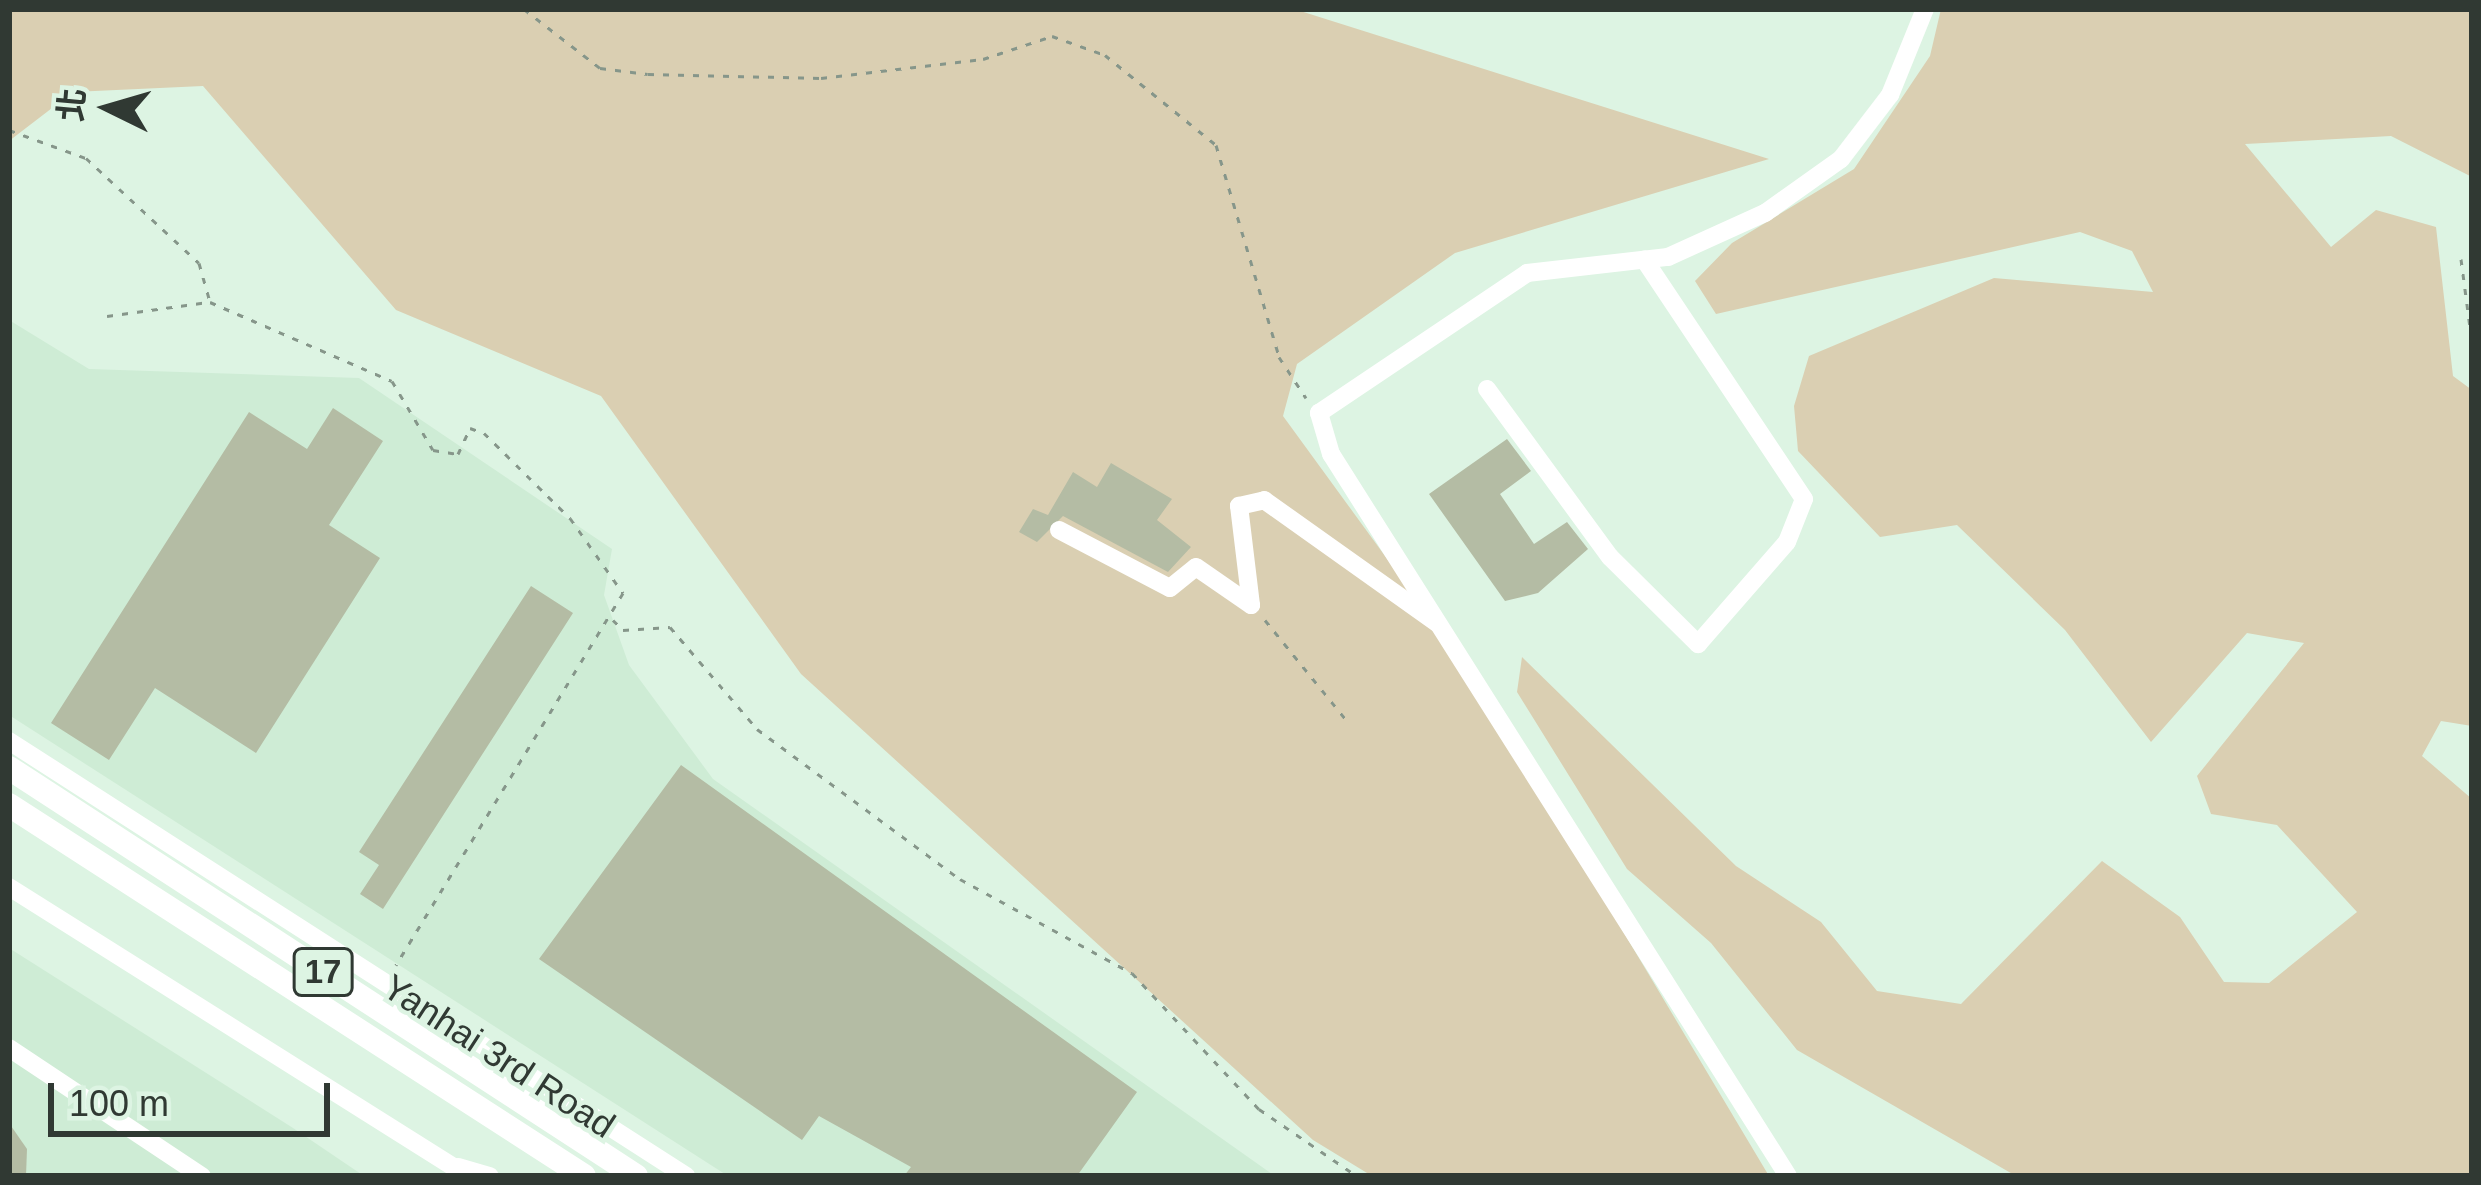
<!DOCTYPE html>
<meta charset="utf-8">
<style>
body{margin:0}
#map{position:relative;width:2481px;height:1185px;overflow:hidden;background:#ddf4e3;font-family:Arial,"Noto Sans TC",sans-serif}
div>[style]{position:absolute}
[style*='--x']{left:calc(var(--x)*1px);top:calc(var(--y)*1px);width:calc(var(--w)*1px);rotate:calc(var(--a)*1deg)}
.built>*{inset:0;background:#ceecd5}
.green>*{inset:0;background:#dacfb2}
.building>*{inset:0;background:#b4bca4}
.path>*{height:3px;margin-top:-1.5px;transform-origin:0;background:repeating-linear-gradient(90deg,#86968a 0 6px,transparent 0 15px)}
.minor>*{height:18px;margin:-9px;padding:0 9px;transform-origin:9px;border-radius:9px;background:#fff}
.major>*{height:24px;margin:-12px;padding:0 12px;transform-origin:12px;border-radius:12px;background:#fff}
span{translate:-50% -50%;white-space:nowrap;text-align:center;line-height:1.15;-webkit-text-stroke:9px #ddf4e3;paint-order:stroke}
.shield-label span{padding:3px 9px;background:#ddf4e3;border:3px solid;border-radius:9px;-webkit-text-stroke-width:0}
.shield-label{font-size:33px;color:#303933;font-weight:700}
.street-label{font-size:36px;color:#303933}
.frame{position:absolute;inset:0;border:12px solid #303933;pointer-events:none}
.north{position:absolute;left:48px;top:48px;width:120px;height:120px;-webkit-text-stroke:9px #ddf4e3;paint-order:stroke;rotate:275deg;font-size:33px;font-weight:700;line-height:48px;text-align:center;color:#303933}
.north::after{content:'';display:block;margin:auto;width:42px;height:54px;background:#303933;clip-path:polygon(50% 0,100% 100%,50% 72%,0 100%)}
.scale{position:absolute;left:48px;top:1083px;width:282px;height:54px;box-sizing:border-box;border:6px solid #303933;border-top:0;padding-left:15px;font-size:36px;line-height:42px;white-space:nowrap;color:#303933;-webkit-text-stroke:9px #ddf4e3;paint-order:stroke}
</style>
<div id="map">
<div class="built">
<i style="clip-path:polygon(9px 320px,89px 369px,359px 378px,612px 549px,604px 595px,629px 665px,713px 779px,1275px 1176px,728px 1176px,9px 715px)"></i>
<i style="clip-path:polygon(9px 948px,293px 1128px,364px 1176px,9px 1176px)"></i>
</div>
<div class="green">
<i style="clip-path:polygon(9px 9px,1294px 9px,1769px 159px,1455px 253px,1297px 364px,1283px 416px,1463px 663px,1769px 1176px,1372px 1176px,1313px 1140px,801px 674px,601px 396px,396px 310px,203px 86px,73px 92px,9px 141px)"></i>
<i style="clip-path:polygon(1941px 9px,2472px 9px,2472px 177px,2391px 136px,2245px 144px,2331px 247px,2376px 210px,2436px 227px,2453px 376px,2472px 390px,2472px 726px,2441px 721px,2422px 756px,2472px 799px,2472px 1176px,2016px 1176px,1797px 1050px,1711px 943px,1627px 869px,1517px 692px,1522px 657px,1736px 866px,1821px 922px,1877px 991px,1961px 1004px,2102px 861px,2180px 917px,2224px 982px,2269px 983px,2357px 912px,2277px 825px,2211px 814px,2197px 776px,2304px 643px,2247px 633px,2151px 742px,2065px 630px,1957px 525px,1880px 537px,1798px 451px,1794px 406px,1809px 356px,1994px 278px,2153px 292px,2132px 251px,2080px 232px,1716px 314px,1695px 281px,1732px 243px,1854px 169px,1930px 56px)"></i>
</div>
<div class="building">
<i style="clip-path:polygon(333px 408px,383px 441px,329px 525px,380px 558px,256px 753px,155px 688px,109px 760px,51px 723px,249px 412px,307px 449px)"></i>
<i style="clip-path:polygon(1507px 439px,1531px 471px,1500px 494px,1534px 544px,1567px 522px,1588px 549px,1538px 593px,1505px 601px,1429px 494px)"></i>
<i style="clip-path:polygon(1111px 463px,1172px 499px,1157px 520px,1191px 547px,1168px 572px,1063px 516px,1037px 542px,1019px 532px,1033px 509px,1048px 515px,1073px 472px,1097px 487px)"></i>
<i style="clip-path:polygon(531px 586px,573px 613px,383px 909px,360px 894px,379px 865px,359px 852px)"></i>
<i style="clip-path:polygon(681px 765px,1137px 1092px,1077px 1176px,904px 1176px,911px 1167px,819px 1116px,802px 1140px,539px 959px)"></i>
<i style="clip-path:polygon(9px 1123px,27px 1149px,26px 1176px,9px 1176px)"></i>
</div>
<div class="path">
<i style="--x:524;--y:9;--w:96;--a:37.8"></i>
<i style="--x:600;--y:68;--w:48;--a:7.1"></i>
<i style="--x:648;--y:74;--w:173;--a:1.3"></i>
<i style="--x:821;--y:78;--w:163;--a:-6.7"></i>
<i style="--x:983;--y:59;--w:73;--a:-18.4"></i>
<i style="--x:1052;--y:36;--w:56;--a:19.7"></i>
<i style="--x:1105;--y:55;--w:143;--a:39"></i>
<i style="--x:1216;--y:145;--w:221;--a:73.4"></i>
<i style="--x:1279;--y:357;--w:49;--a:56.6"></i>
<i style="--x:9;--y:130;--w:82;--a:20"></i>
<i style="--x:86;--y:158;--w:154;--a:42.9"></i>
<i style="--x:199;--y:263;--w:41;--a:74.2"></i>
<i style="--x:210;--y:302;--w:198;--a:23.5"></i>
<i style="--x:392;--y:381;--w:80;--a:59.3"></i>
<i style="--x:433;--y:450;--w:25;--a:9"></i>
<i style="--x:458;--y:454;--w:29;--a:-65"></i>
<i style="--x:470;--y:428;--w:15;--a:20"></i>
<i style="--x:484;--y:433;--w:121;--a:44.7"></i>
<i style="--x:570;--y:518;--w:92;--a:54.8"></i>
<i style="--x:623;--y:593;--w:436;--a:121.4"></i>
<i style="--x:2461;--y:259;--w:85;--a:82.5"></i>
<i style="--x:107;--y:316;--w:102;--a:-7.9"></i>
<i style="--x:613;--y:620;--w:14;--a:45"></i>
<i style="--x:623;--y:630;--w:47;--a:-3.7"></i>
<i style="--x:670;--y:627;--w:134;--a:49.5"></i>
<i style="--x:757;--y:729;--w:252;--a:36.5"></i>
<i style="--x:960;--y:879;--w:196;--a:28.7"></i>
<i style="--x:1132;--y:973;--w:186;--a:47"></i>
<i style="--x:1259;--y:1109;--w:119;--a:34.4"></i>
<i style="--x:1265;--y:620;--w:130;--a:50.9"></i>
</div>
<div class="minor">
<i style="--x:1487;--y:389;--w:208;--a:53.8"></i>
<i style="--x:1610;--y:557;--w:124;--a:44.7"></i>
<i style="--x:1698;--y:644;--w:135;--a:-48.9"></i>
<i style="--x:1787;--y:542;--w:46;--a:-68.4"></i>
<i style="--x:1804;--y:499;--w:288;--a:-123.7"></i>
<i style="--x:1059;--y:530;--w:125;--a:27.6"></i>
<i style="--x:1170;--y:588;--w:33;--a:-39"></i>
<i style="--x:1196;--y:567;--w:67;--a:34.6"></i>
<i style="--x:1251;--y:605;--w:100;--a:-96.9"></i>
<i style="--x:1239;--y:506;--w:26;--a:-13"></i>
<i style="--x:1264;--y:500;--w:212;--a:35.4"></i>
<i style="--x:9;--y:741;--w:805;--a:32.72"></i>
<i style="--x:9;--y:887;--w:542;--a:32.2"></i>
<i style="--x:9;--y:1048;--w:232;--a:33.6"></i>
<i style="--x:458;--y:1167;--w:33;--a:16"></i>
<i style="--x:1788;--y:1176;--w:854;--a:-122.33"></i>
<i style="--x:1331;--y:454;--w:43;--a:-106.3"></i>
<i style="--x:1319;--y:413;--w:251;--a:-33.9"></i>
<i style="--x:1527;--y:273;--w:142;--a:-6.5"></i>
<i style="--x:1668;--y:257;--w:107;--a:-24.4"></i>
<i style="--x:1765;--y:213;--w:93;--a:-35.4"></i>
<i style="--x:1841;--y:159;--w:81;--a:-52.6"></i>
<i style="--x:1890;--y:95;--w:93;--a:-67.9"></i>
</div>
<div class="major">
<i style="--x:9;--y:768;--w:748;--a:33.05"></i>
<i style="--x:9;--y:805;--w:684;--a:32.83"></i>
</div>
<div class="shield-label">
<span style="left:323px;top:972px">17</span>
</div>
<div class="street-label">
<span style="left:499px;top:1056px;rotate:33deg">Yanhai 3rd Road</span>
</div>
<div class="frame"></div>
<div class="north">北</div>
<div class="scale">100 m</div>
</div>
